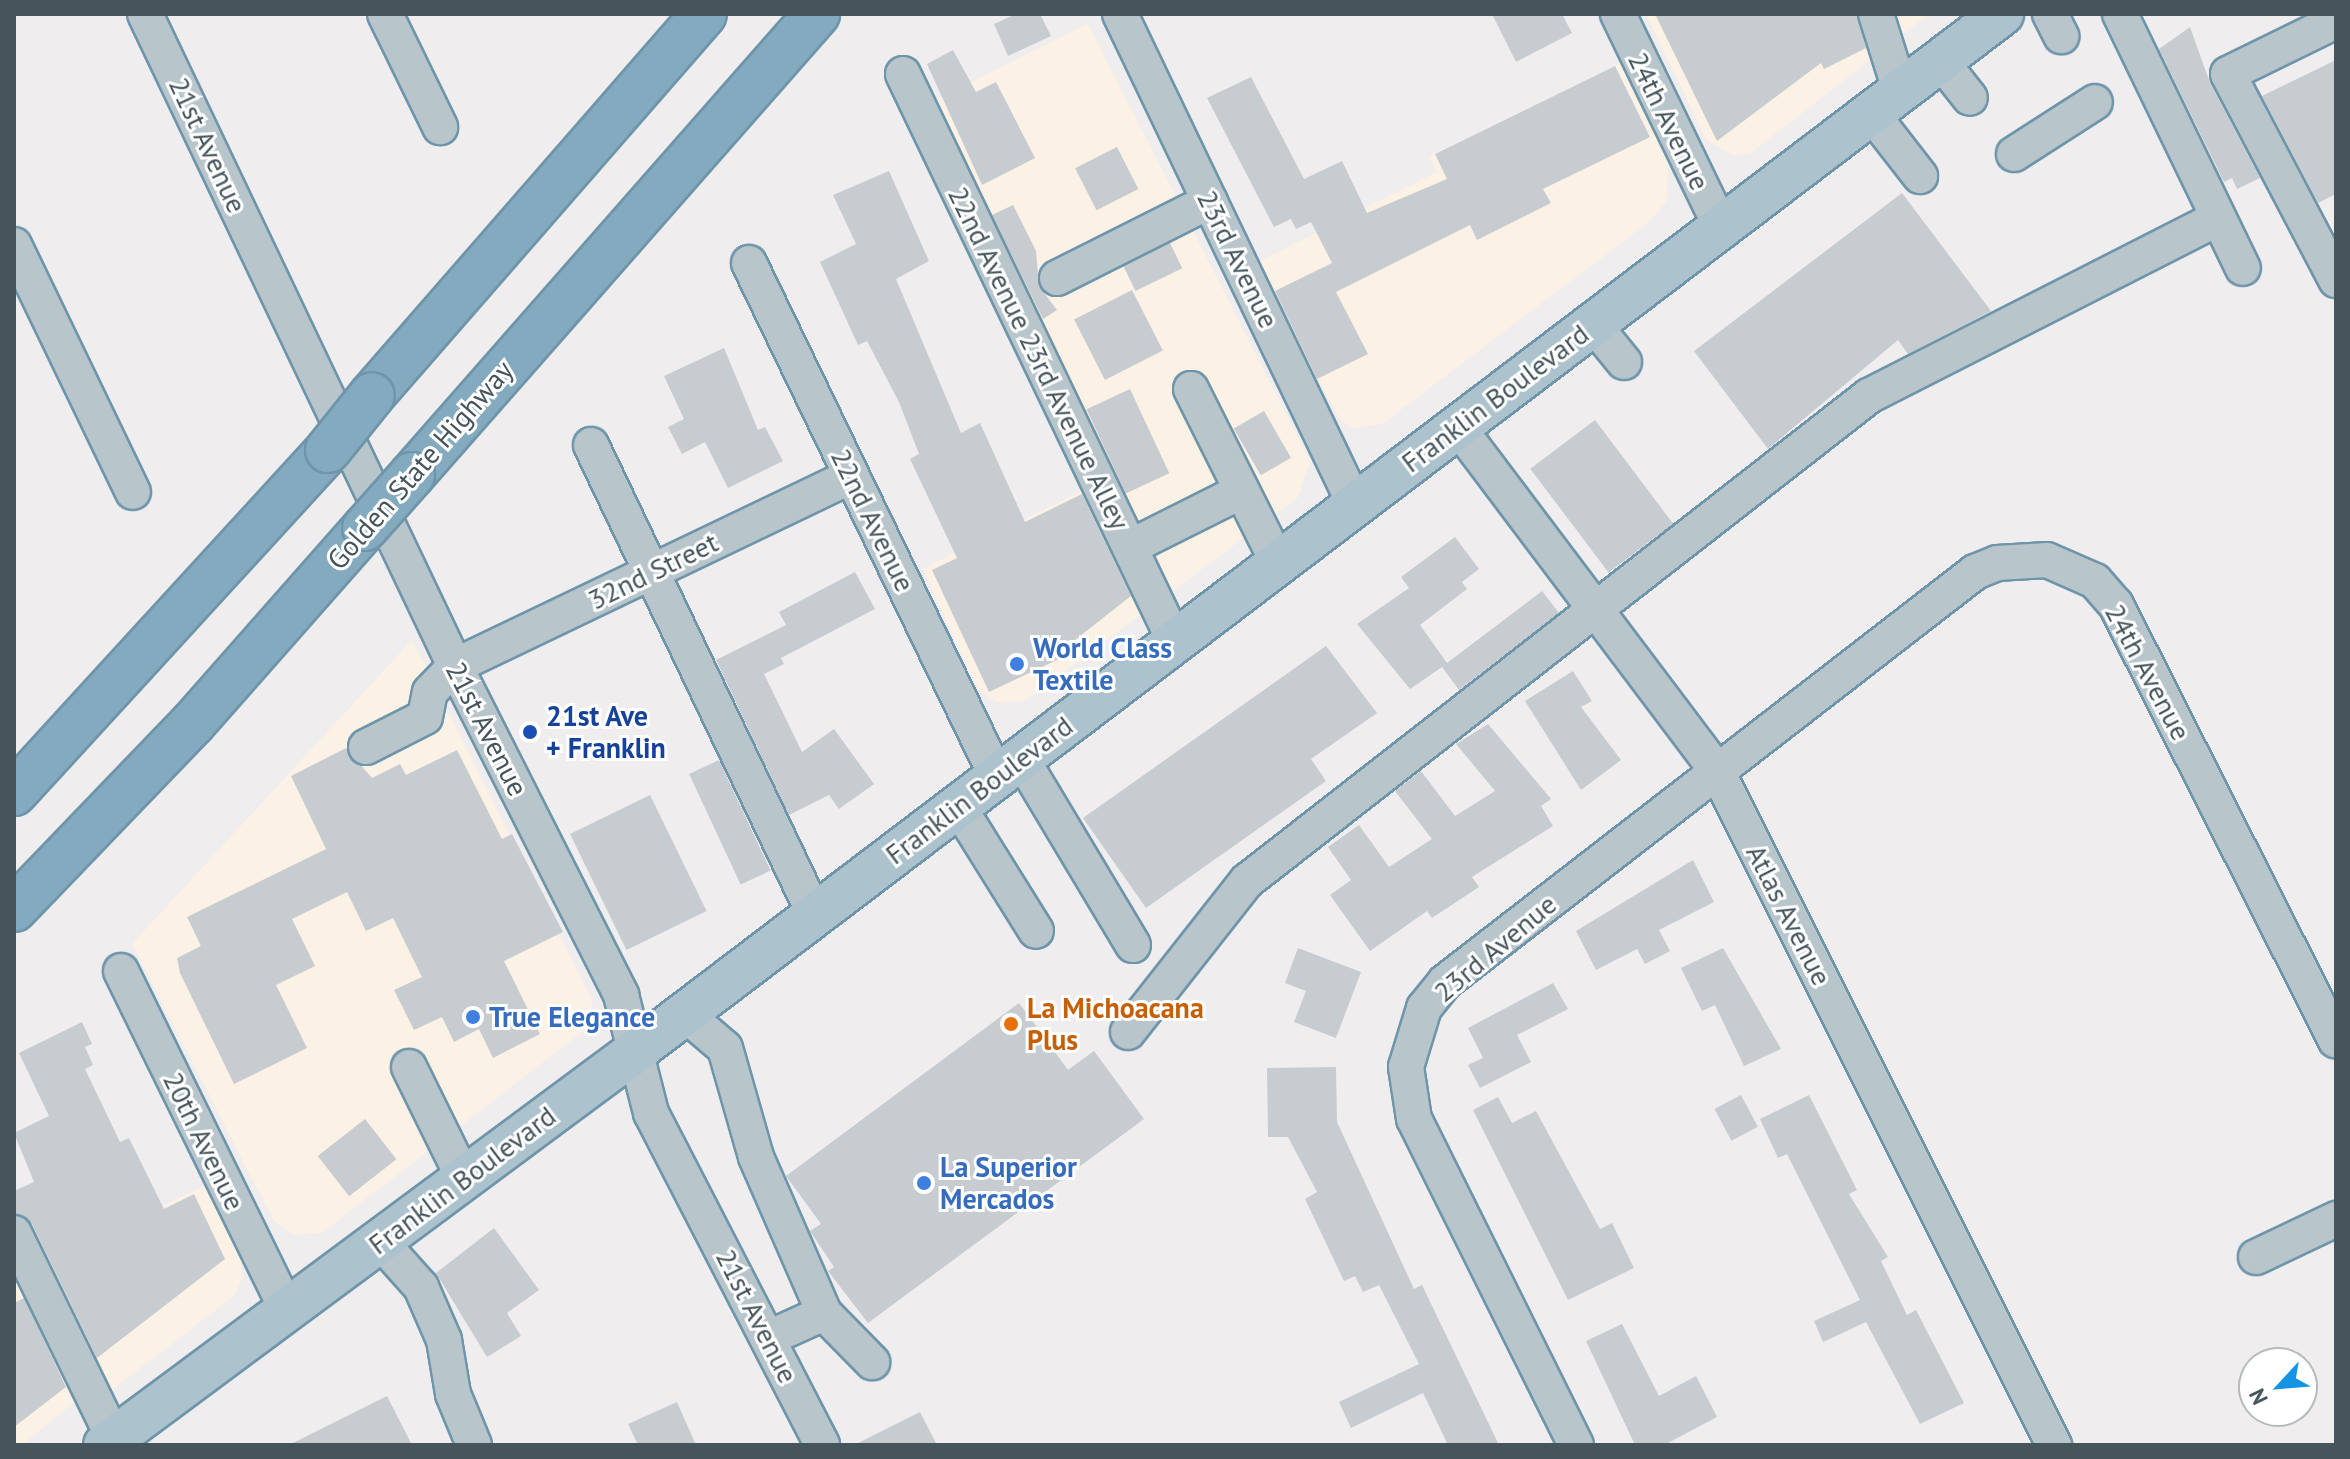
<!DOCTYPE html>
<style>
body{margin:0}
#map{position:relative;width:2350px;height:1459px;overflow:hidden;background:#f0edee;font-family:"PT Sans",sans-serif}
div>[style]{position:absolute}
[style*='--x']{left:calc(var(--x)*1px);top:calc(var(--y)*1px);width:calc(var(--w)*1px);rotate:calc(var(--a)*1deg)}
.commercial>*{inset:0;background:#fcf1e5}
.building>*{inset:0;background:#c7ccd0;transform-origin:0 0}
.roads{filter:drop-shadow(2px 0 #6e95aa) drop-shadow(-2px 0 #6e95aa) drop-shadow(0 2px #6e95aa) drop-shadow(0 -2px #6e95aa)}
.minor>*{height:34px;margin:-17px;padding:0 17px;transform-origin:17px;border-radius:17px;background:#b8c5cb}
.major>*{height:42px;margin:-21px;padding:0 21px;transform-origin:21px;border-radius:21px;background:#acc3cd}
.highway>*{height:44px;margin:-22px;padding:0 22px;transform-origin:22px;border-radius:22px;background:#83aabe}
.bridges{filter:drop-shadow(2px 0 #6e95aa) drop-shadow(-2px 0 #6e95aa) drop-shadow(0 2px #6e95aa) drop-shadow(0 -2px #6e95aa)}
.highway-bridge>*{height:44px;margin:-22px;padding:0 22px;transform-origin:22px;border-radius:22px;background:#83aabe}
.dots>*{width:22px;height:22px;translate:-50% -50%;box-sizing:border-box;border:4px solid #fff;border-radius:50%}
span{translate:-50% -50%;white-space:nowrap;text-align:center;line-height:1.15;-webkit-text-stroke:6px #fff;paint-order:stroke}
.street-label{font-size:28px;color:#45555b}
.shop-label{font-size:28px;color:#366cbe;font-weight:700}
.left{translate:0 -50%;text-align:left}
.transit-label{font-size:28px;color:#164399;font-weight:700}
.food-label{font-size:28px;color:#c56008;font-weight:700}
.frame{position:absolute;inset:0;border:16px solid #45555b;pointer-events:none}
.north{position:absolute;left:2238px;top:1347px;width:80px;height:80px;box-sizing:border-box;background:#fff;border:2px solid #b5bbbd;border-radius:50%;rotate:244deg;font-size:22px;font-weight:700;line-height:32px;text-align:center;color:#45555b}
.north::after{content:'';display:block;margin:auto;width:28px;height:36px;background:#1494e3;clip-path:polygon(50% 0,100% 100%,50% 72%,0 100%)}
</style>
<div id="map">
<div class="commercial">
<i style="clip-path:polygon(1646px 14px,1929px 14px,1752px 152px,1734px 156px,1706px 139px)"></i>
<i style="clip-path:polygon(1088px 24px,1310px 461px,1298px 497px,1025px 701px,997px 702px,977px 688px,923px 569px,1095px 485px,915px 110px)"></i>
<i style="clip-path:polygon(1622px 62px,1668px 161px,1667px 201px,1650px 221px,1382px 424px,1352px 428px,1339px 418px,1256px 263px,1437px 172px,1429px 156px)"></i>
<i style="clip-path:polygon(412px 640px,593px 1003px,585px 1030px,323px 1232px,295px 1235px,274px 1221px,132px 944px)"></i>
<i style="clip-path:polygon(207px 1185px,241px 1257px,242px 1279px,234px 1296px,104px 1396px,41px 1262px)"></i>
<i style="clip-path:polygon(14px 1270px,76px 1401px,22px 1445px,14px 1445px)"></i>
</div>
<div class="building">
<i style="clip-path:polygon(1016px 14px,1040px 14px,1051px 36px,1008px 56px,994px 24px)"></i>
<i style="clip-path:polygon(1492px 14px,1562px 14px,1572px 33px,1516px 62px)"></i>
<i style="clip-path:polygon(1655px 14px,1857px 14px,1866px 48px,1824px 69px,1821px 63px,1717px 141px)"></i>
<i style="clip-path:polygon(2190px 27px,2210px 83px,2260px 178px,2237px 189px,2232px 178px,2224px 182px,2159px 49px)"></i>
<i style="clip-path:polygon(953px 50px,976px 92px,996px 82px,1035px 158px,982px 185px,927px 64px)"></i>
<i style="clip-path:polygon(2336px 60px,2336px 194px,2318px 203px,2262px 96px)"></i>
<i style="clip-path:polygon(1615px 66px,1650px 137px,1543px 189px,1551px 203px,1477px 240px,1470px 225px,1336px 292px,1368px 354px,1317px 379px,1275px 291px,1332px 263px,1311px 222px,1296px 229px,1291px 219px,1274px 227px,1207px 98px,1251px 77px,1304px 179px,1342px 161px,1367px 213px,1447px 179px,1435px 154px)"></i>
<i style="left:1117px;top:147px;width:47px;height:47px;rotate:63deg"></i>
<i style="clip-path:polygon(889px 171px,929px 261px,896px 279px,961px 433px,980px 423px,1025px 522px,1082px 494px,1131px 596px,1061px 651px,1063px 657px,989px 692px,932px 570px,957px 558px,910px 459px,919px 454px,899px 402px,867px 341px,858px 345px,820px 262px,856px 244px,833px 195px)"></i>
<i style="clip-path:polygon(1902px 193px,1991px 311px,1908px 354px,1898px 340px,1768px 449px,1694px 351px)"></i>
<i style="clip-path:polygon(1013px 205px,1036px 251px,1039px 286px,1057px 310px,1043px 319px,992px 215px)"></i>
<i style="left:1170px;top:243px;width:28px;height:52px;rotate:64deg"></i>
<i style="left:1132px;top:290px;width:68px;height:65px;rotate:63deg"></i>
<i style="clip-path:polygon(724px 348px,758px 430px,765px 427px,783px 461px,728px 488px,705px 442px,682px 454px,668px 427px,684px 419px,664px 376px)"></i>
<i style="left:1130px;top:389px;width:93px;height:48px;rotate:65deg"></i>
<i style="left:1264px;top:411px;width:54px;height:35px;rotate:60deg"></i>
<i style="left:1595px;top:420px;width:130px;height:81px;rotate:53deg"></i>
<i style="clip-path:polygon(1455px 537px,1479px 569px,1462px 582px,1467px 589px,1420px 625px,1447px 663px,1542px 591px,1559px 613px,1459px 690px,1442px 667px,1410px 689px,1357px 624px,1409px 588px,1401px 577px)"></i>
<i style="clip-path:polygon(855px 572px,875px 609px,781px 658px,784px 664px,764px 674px,802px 752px,834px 729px,874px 784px,839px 809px,829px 795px,789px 815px,716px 660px,786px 625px,779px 612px)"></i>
<i style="clip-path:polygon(1326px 646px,1377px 713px,1311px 759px,1326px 781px,1146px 908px,1083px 818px)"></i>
<i style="clip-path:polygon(1573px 671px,1592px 701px,1581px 707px,1621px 760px,1581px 790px,1525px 701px)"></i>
<i style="clip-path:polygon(1488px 724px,1551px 799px,1541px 806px,1553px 826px,1472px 877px,1479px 887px,1432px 918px,1427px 911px,1370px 951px,1330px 895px,1351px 880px,1328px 847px,1359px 825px,1389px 867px,1432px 839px,1395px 791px,1421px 771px,1455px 816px,1495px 791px,1456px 744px)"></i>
<i style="clip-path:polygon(346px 748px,372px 778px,400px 764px,406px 775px,457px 750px,502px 839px,512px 834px,563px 932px,504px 961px,540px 1034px,493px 1058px,479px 1029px,454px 1042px,442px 1017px,414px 1030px,394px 990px,422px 977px,393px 918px,366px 931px,347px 892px,292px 919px,315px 966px,276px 985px,307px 1048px,234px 1084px,180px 973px,177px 958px,201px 946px,187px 917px,326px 849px,291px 776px)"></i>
<i style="left:719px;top:760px;width:122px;height:33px;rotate:65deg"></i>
<i style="left:650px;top:795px;width:129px;height:89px;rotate:64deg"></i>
<i style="clip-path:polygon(1693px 860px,1714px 902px,1659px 930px,1670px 951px,1645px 964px,1637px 949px,1596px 970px,1576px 931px)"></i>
<i style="clip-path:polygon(1298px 948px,1361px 972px,1336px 1038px,1294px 1022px,1306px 991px,1285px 983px)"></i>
<i style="clip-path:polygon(1723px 948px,1781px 1049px,1744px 1066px,1715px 1005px,1702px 1011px,1681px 968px)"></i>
<i style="clip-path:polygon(1553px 983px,1568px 1009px,1517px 1035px,1531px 1062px,1480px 1088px,1468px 1065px,1483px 1058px,1468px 1028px)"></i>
<i style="clip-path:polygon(1019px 1003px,1068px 1070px,1094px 1051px,1144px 1119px,868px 1323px,828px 1271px,834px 1267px,810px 1231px,821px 1224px,786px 1176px)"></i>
<i style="clip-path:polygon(82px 1022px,92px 1044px,85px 1047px,93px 1065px,85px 1069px,120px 1142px,129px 1138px,164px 1209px,194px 1194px,225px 1259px,97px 1358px,32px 1224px,14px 1213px,14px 1191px,34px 1182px,14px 1133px,49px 1116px,19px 1053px)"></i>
<i style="clip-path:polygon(1336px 1067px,1337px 1122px,1414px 1289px,1422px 1285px,1499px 1445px,1448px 1445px,1423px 1393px,1351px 1428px,1339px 1402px,1419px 1364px,1379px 1285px,1363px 1292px,1355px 1276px,1344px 1281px,1305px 1199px,1317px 1192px,1288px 1137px,1268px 1137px,1267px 1068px)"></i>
<i style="left:1741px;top:1095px;width:36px;height:30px;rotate:62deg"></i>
<i style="clip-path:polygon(1809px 1095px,1857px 1190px,1849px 1194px,1888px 1257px,1881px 1261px,1907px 1315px,1916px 1310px,1964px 1403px,1920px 1424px,1866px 1322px,1823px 1342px,1814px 1321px,1860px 1300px,1787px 1154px,1778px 1158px,1760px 1119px)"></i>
<i style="clip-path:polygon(1498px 1097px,1512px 1123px,1536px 1111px,1600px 1229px,1612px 1223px,1634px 1268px,1568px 1300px,1473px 1110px)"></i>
<i style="left:365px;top:1119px;width:51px;height:60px;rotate:52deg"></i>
<i style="clip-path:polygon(494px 1228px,539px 1290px,507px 1313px,521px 1336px,487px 1357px,436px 1273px)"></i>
<i style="clip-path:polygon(24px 1298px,66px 1387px,14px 1427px,14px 1303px)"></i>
<i style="clip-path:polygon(1622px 1324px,1659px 1396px,1696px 1376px,1717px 1417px,1664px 1445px,1635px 1445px,1586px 1341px)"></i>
<i style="clip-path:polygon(387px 1396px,412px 1445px,289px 1445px)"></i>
<i style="clip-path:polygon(677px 1402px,696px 1445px,638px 1445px,628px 1424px)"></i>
<i style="clip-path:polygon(920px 1412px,937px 1445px,854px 1445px)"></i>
</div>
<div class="roads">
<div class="minor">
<i style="--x:145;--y:14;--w:722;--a:64.57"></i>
<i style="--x:455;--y:666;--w:369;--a:63.2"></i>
<i style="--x:621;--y:995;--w:122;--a:75.7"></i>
<i style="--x:651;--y:1113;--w:373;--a:62.7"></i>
<i style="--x:385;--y:14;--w:126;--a:64"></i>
<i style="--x:1120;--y:14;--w:544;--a:64.42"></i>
<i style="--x:1618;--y:14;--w:237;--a:64.2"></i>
<i style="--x:1876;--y:14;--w:80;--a:72.5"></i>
<i style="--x:2050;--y:14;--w:25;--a:63"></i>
<i style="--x:2120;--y:14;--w:282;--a:64.2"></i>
<i style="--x:2336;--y:21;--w:120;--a:153.9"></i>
<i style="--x:2228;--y:74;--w:233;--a:62.3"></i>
<i style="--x:1940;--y:60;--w:48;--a:51.7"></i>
<i style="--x:903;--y:74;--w:630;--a:64.41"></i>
<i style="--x:1871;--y:113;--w:80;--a:52.1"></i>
<i style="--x:2014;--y:154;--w:96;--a:-32.7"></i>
<i style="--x:14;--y:245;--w:274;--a:64.3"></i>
<i style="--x:749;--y:263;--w:571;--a:64.24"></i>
<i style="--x:1057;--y:278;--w:171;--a:-26.7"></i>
<i style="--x:1593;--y:324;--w:49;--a:50.8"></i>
<i style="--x:1191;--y:389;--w:195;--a:63.4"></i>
<i style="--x:1458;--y:427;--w:431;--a:53"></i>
<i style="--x:1717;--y:771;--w:754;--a:63.43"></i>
<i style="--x:591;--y:445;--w:521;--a:64.52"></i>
<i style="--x:1130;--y:547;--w:125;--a:-26.6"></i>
<i style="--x:366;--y:747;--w:66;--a:-27"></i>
<i style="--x:425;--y:717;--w:25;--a:-79"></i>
<i style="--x:430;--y:692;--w:36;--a:-46"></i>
<i style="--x:455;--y:666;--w:439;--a:-25.6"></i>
<i style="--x:1021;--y:758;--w:218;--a:59.1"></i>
<i style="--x:958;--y:806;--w:147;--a:58"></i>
<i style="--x:121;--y:971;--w:377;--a:63.9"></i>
<i style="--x:685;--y:1014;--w:52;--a:40.4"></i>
<i style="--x:725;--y:1048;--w:113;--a:74.1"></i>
<i style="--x:756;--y:1157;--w:170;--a:66.4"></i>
<i style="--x:824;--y:1313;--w:60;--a:155.6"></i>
<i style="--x:1128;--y:1032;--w:192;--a:-51.8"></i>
<i style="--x:1247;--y:881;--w:789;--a:-37.95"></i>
<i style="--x:1869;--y:396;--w:374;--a:-27"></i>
<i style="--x:409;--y:1067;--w:125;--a:63.8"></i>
<i style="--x:14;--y:1233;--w:229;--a:64.1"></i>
<i style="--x:380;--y:1241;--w:62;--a:48.3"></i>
<i style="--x:421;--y:1287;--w:58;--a:66.5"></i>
<i style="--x:444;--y:1340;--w:55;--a:80.5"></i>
<i style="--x:453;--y:1394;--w:55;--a:67.6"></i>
<i style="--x:2256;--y:1257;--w:89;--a:-25.4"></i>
<i style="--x:824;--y:1313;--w:69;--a:45.6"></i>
<i style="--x:1576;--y:1445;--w:364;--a:-116.4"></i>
<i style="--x:1414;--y:1119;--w:53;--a:-98.7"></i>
<i style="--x:1406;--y:1067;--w:62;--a:-73"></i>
<i style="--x:1424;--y:1008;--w:33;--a:-51"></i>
<i style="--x:1445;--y:982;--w:670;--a:-37.72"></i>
<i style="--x:1975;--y:572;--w:24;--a:-22"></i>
<i style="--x:1997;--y:563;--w:50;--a:-3.4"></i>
<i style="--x:2047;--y:560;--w:52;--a:23.6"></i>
<i style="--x:2095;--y:581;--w:32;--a:49"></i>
<i style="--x:2116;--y:605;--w:488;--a:63.2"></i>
</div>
<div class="major">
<i style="--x:105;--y:1445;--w:658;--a:-36.59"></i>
<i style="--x:633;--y:1053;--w:1719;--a:-37.2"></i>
</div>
<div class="highway">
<i style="--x:372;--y:395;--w:505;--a:-48.93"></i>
<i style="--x:412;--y:475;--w:614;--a:-48.7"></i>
<i style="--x:14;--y:793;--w:465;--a:-47.5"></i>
<i style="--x:14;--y:909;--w:258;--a:-46.1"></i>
<i style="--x:193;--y:723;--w:260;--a:-48.6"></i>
</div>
</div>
<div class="bridges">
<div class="highway-bridge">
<i style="--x:328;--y:450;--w:70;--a:-51.3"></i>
<i style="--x:365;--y:528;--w:71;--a:-48.4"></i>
</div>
</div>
<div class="dots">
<i style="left:1017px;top:664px;background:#3f7fe0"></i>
<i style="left:530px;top:732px;background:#1a4fb4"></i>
<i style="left:473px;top:1017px;background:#3f7fe0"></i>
<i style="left:1011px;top:1024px;background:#e8710a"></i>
<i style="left:924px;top:1183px;background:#3f7fe0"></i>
</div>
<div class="street-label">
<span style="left:1669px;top:121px;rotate:64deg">24th Avenue</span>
<span style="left:208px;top:145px;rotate:65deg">21st Avenue</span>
<span style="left:1238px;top:259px;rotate:64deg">23rd Avenue</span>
<span style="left:1039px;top:358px;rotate:64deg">22nd Avenue 23rd Avenue Alley</span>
<span style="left:1495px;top:398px;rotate:-37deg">Franklin Boulevard</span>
<span style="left:420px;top:465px;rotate:-49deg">Golden State Highway</span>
<span style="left:873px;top:520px;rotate:64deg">22nd Avenue</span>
<span style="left:653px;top:571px;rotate:-26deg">32nd Street</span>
<span style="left:2148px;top:672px;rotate:62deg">24th Avenue</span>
<span style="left:487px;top:729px;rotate:63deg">21st Avenue</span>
<span style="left:979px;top:790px;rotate:-37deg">Franklin Boulevard</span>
<span style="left:1789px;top:915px;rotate:63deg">Atlas Avenue</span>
<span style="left:1495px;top:948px;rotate:-40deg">23rd Avenue</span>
<span style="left:204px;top:1141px;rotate:64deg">20th Avenue</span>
<span style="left:462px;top:1180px;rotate:-37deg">Franklin Boulevard</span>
<span style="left:757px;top:1316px;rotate:63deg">21st Avenue</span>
</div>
<div class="shop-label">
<span class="left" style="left:1033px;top:664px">World Class<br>Textile</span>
<span class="left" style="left:489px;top:1017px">True Elegance</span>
<span class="left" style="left:940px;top:1183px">La Superior<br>Mercados</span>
</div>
<div class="transit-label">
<span class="left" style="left:546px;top:732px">21st Ave<br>+ Franklin</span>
</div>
<div class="food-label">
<span class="left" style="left:1027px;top:1024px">La Michoacana<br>Plus</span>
</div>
<div class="frame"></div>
<div class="north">N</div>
</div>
